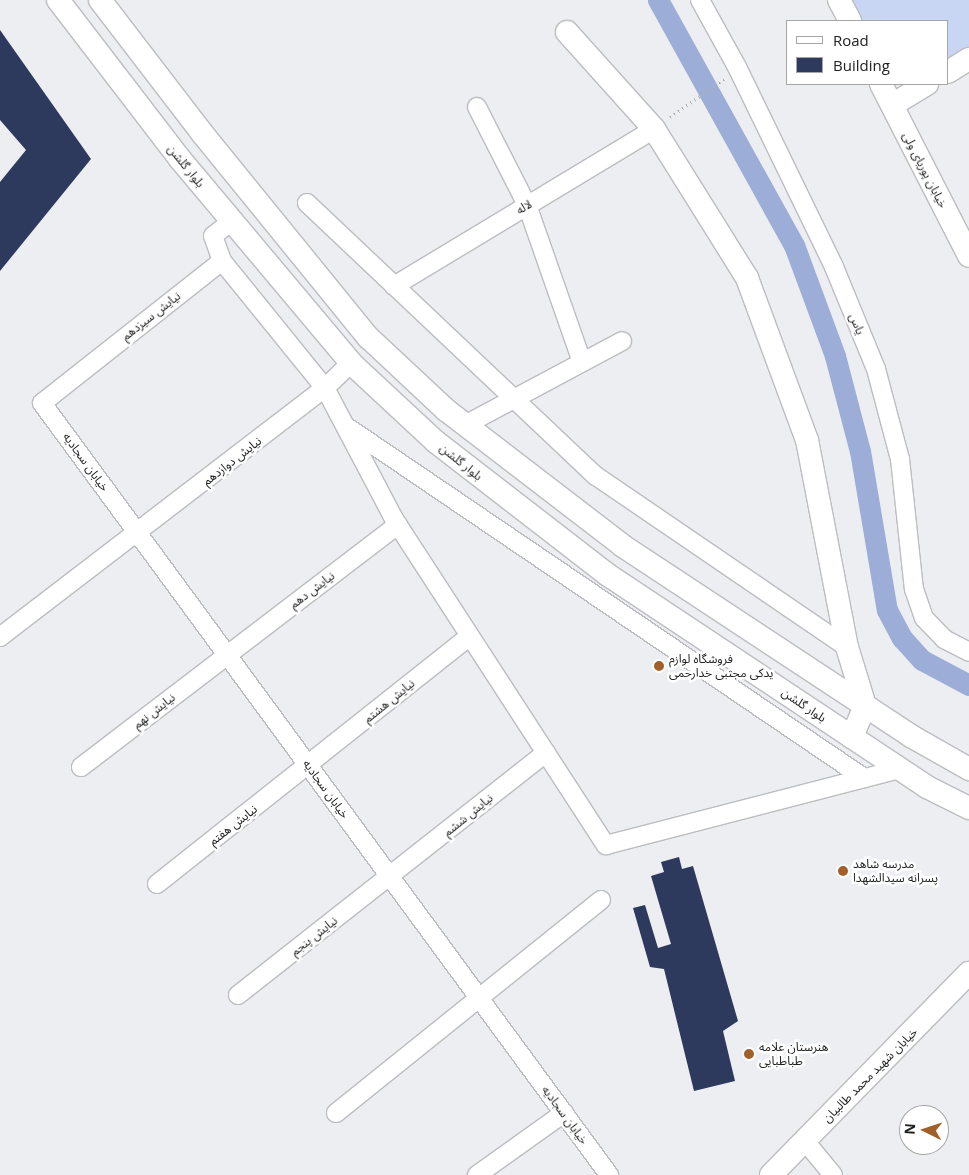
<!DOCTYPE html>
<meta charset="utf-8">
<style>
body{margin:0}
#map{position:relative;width:969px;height:1175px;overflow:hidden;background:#eceef2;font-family:"Open Sans","Noto Sans Arabic",sans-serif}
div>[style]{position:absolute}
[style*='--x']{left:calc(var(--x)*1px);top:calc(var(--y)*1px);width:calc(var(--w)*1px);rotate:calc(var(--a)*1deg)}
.green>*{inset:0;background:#c8d5f3}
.canal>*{height:21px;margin:-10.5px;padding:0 10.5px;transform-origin:10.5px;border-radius:10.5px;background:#9cadd7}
.building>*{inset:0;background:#2d3a5d}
.path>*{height:3px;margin-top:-1.5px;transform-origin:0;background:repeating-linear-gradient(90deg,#acaeb1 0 1px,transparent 0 5px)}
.roads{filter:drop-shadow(1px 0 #bcbdc1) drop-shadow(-1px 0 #bcbdc1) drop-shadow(0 1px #bcbdc1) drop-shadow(0 -1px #bcbdc1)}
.minor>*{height:18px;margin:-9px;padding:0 9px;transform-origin:9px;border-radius:9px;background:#fff}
.tertiary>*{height:22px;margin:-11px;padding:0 11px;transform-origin:11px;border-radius:11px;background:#fff}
.dots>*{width:14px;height:14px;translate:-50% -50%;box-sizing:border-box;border:2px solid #fff;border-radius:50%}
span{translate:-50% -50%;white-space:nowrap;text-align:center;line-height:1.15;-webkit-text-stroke:5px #fff;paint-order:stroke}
.street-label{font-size:12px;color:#202122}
.poi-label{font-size:12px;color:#202122}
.left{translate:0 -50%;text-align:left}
.legend{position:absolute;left:786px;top:20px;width:162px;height:65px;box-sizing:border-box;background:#fff;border:1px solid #a6a6a7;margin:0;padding:6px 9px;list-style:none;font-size:15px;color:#202122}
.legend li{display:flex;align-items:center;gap:10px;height:25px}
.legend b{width:25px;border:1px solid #a6a6a7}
.north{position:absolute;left:899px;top:1105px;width:50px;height:50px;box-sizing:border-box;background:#fff;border:1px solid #a6a6a7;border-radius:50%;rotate:274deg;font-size:14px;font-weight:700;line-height:20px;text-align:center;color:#202122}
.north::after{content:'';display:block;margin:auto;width:18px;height:22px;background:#a1602a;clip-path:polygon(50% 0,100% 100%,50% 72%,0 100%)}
</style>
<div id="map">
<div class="green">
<i style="clip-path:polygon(852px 0,969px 0,969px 48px,948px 60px,948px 21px,863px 21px)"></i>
</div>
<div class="canal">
<i style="--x:658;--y:0;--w:280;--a:61"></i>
<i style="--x:794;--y:245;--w:118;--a:69.7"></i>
<i style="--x:835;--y:356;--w:98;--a:75.3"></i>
<i style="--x:860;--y:451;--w:161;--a:80.4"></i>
<i style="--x:887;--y:610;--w:32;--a:62"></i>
<i style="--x:902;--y:638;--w:30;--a:48"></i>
<i style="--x:922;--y:660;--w:53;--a:28"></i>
</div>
<div class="building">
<i style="clip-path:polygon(0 30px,91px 159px,0 271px,0 182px,26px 150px,0 120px)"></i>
<i style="clip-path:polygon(679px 857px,682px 869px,693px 866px,738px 1021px,723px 1031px,735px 1081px,694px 1091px,664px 969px,650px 967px,633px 908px,645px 905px,658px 948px,671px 944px,651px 876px,664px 872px,661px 862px)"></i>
</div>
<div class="path">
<i style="--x:670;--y:117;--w:66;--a:-35.1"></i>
</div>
<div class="roads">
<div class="minor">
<i style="--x:700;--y:0;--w:77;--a:61.1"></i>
<i style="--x:737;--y:67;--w:222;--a:64.1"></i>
<i style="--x:834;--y:267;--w:110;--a:67.6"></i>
<i style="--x:876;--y:369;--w:93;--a:75.1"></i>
<i style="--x:900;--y:459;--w:131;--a:83.9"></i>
<i style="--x:914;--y:589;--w:31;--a:71"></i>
<i style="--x:924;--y:618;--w:29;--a:46"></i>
<i style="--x:944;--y:639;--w:28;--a:27"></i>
<i style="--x:477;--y:107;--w:110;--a:63"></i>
<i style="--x:527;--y:205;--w:166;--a:70.7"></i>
<i style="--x:307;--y:203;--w:398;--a:43.4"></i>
<i style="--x:596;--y:476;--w:304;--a:34.3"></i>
<i style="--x:232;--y:221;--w:24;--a:142"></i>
<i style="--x:213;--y:236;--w:27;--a:70"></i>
<i style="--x:222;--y:261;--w:229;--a:141.7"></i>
<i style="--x:42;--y:403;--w:958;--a:53.7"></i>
<i style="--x:222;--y:261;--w:164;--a:51"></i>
<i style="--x:325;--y:388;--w:148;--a:62.2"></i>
<i style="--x:394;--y:519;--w:389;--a:57"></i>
<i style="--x:606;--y:845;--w:303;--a:-14.5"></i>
<i style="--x:394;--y:286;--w:304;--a:-31.1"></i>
<i style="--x:465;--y:425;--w:178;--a:-28.1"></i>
<i style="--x:347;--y:427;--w:625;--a:34.17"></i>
<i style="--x:0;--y:637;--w:409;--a:-37.5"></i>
<i style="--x:325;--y:388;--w:36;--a:-44"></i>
<i style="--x:81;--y:767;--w:399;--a:-37.4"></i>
<i style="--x:157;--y:884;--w:399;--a:-38.4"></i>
<i style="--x:238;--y:995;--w:392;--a:-38.2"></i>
<i style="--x:336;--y:1113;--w:340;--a:-38.8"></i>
<i style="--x:805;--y:1141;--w:44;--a:50.5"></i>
<i style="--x:477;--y:1175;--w:107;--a:-35.5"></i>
</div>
<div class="tertiary">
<i style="--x:58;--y:0;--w:200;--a:52.5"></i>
<i style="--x:180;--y:159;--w:266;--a:50"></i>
<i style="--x:351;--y:363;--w:116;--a:42.9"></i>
<i style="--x:436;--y:442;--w:217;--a:37.7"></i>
<i style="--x:608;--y:575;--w:383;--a:33.6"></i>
<i style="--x:927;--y:787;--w:47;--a:26.6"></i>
<i style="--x:100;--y:0;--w:168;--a:52.5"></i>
<i style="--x:202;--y:133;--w:263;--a:50.9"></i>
<i style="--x:368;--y:337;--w:107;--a:43.1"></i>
<i style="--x:446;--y:410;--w:223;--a:37.5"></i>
<i style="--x:623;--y:546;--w:345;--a:33.4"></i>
<i style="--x:911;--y:736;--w:67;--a:29.6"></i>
<i style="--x:839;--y:0;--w:24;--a:62"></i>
<i style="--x:567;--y:32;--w:130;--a:48.1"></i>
<i style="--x:654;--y:129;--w:176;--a:58"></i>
<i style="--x:747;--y:278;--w:173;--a:69.7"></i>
<i style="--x:807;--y:440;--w:211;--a:79.1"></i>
<i style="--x:847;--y:647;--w:62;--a:73"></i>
<i style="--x:865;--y:706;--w:34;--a:113"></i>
<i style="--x:948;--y:72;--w:25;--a:-32"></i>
<i style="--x:881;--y:84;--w:193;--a:62.9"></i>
<i style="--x:892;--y:105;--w:41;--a:-31"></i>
<i style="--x:771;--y:1175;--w:283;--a:-45.6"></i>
</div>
</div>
<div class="dots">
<i style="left:659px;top:666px;background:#a1602a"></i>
<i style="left:843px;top:871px;background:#a1602a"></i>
<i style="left:749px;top:1054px;background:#a1602a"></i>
</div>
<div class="street-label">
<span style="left:186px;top:166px;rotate:51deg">بلوار گلشن</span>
<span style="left:925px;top:170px;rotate:63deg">خیابان پوریای ولی</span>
<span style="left:524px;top:207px;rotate:-31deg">لاله</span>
<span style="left:151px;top:316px;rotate:-38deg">نیایش سیزدهم</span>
<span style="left:857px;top:324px;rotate:68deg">یاس</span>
<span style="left:232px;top:461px;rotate:-38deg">نیایش دوازدهم</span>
<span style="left:86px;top:462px;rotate:54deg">خیابان سجادیه</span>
<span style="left:461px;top:462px;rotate:39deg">بلوار گلشن</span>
<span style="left:312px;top:590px;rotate:-37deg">نیایش دهم</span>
<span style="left:389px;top:701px;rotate:-39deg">نیایش هشتم</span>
<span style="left:804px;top:705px;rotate:34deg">بلوار گلشن</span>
<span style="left:154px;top:711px;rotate:-38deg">نیایش نهم</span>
<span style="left:326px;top:789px;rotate:54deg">خیابان سجادیه</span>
<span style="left:468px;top:815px;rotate:-39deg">نیایش ششم</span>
<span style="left:233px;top:825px;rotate:-38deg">نیایش هفتم</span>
<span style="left:314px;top:936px;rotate:-38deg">نیایش پنجم</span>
<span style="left:870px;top:1075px;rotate:-45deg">خیابان شهید محمد طالبیان</span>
<span style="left:565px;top:1115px;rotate:54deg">خیابان سجادیه</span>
</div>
<div class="poi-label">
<span class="left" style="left:669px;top:666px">فروشگاه لوازم<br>یدکی مجتبی خدارحمی</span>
<span class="left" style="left:853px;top:871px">مدرسه شاهد<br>پسرانه سیدالشهدا</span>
<span class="left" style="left:759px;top:1054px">هنرستان علامه<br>طباطبایی</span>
</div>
<ul class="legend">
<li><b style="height:6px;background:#fff"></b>Road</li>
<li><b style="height:14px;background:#2d3a5d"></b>Building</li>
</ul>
<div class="north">N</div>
</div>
